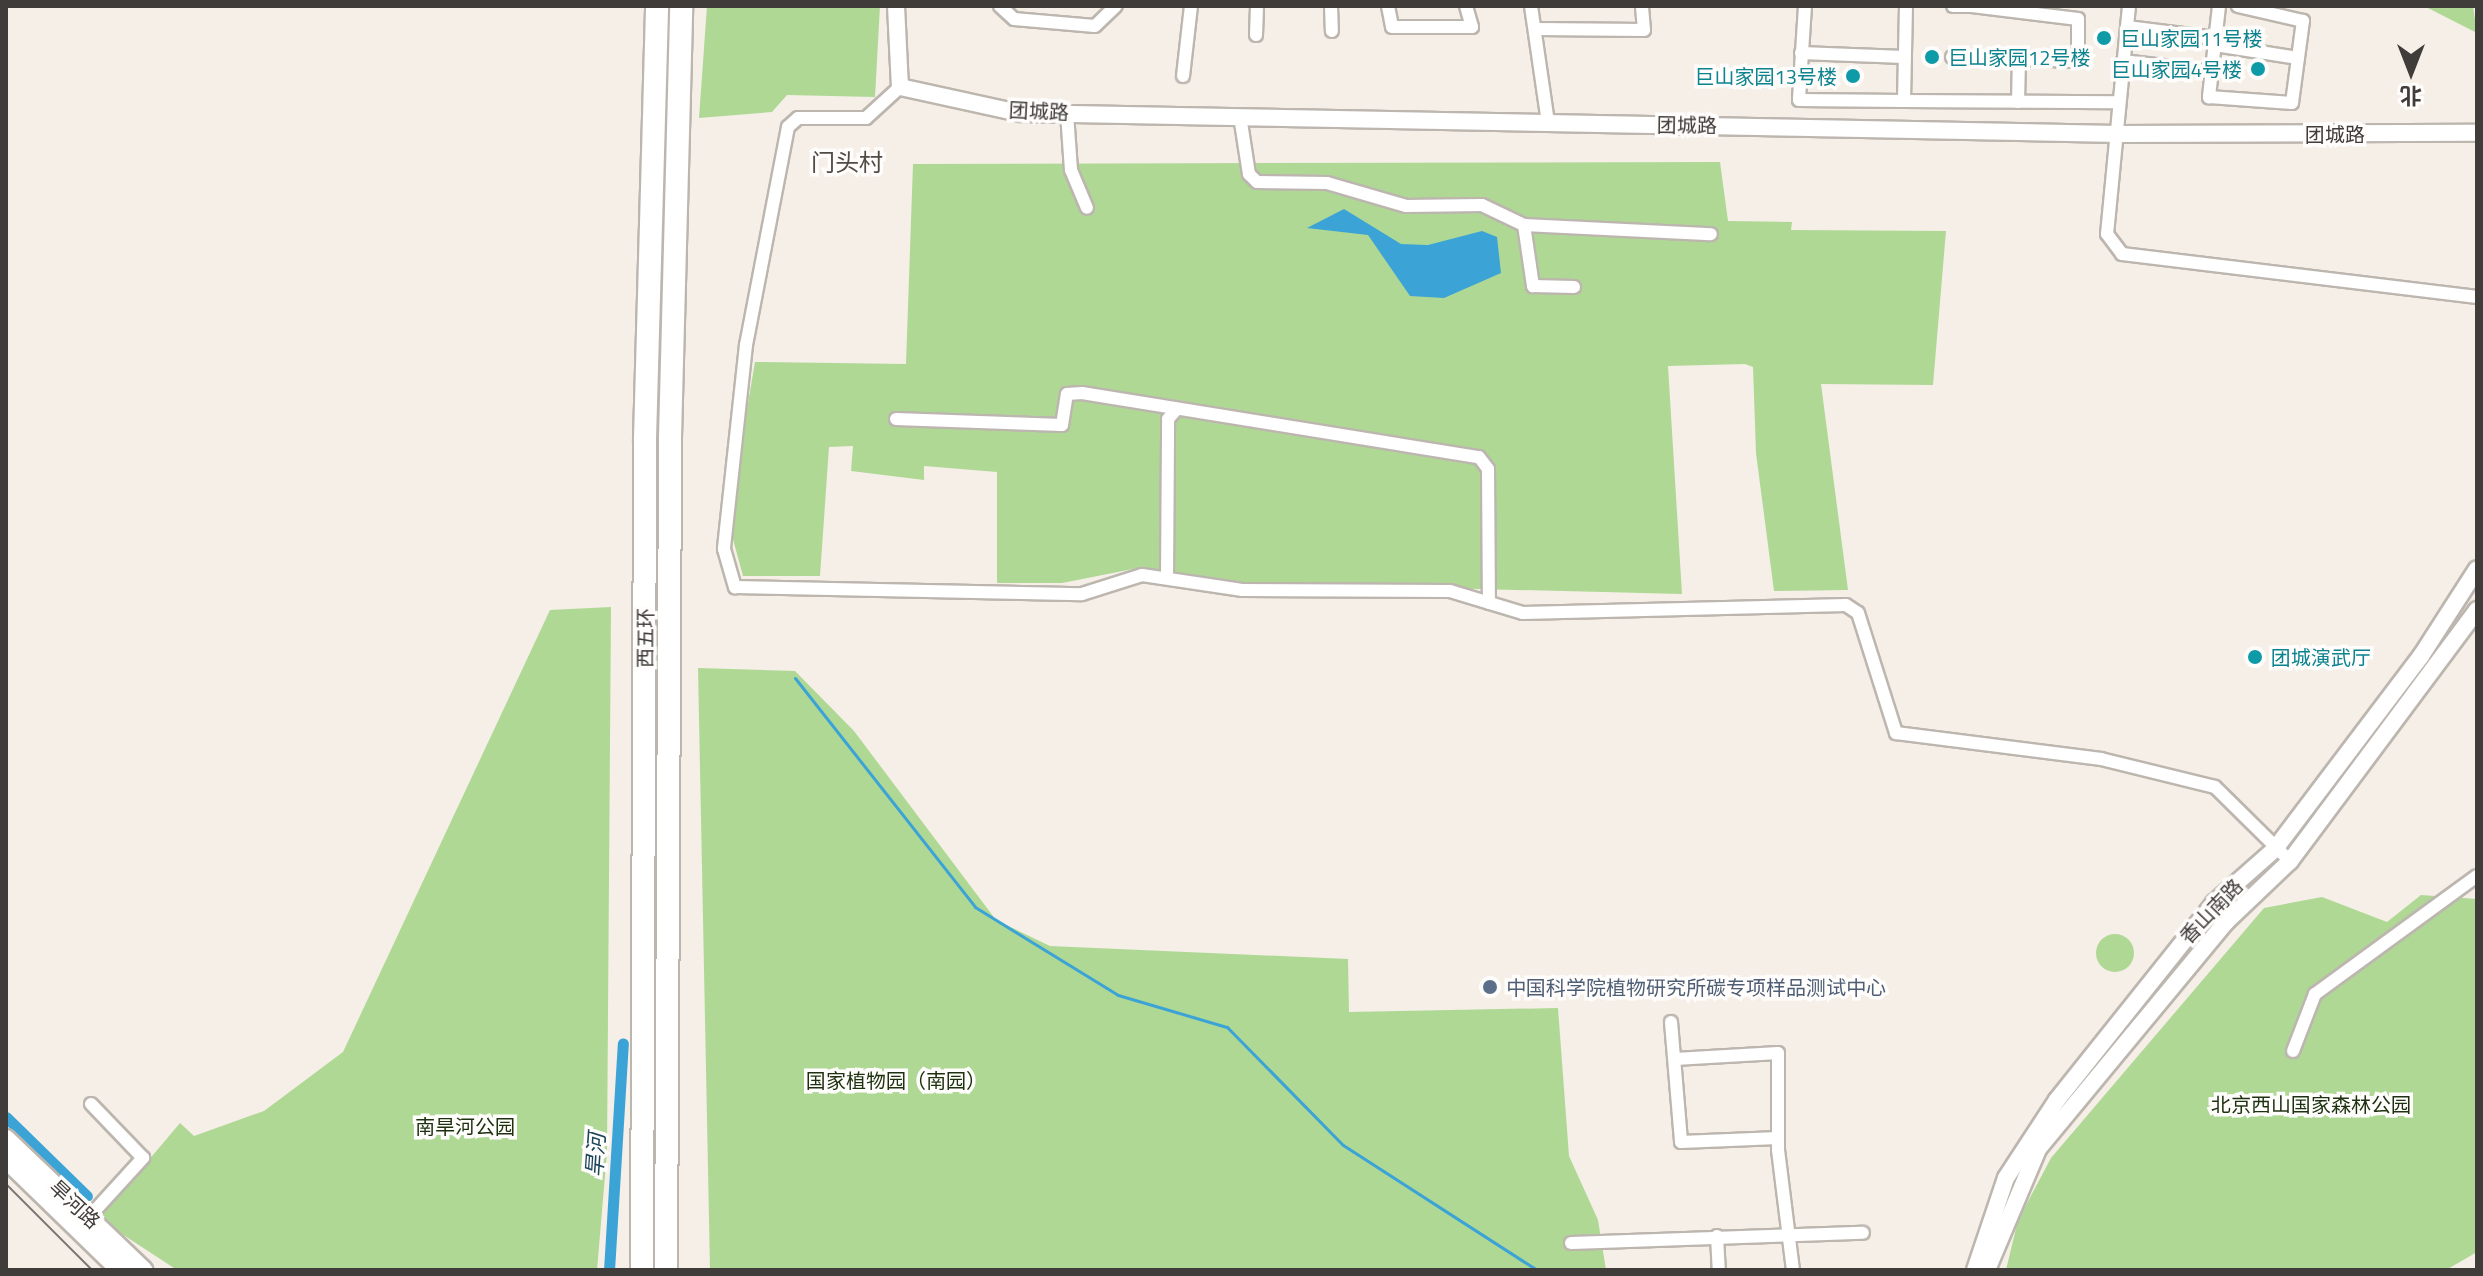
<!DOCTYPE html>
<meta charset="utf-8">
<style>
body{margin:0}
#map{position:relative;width:2483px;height:1276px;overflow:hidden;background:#f5efe7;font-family:"Titillium Web","Noto Sans SC",sans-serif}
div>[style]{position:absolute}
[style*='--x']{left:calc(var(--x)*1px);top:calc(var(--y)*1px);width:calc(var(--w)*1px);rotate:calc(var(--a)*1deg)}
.green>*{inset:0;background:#afd895}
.round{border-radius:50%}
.water>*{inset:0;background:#3ca3d6}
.stream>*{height:3px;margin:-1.5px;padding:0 1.5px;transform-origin:1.5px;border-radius:1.5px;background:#3ca3d6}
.canal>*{height:11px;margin:-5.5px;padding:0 5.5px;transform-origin:5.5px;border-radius:5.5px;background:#3ca3d6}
.roads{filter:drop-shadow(2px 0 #bcb6af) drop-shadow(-2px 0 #bcb6af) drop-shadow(0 2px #bcb6af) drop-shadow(0 -2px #bcb6af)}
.street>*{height:12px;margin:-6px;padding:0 6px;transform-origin:6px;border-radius:6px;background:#fff}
.secondary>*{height:16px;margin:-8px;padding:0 8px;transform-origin:8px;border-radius:8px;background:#fff}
.primary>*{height:18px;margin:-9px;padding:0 9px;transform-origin:9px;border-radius:9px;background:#fff}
.highway>*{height:22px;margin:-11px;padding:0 11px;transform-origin:11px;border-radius:11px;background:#fff}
.tram>*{height:2px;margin:-1px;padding:0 1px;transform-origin:1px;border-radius:1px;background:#7c7874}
.dots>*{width:22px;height:22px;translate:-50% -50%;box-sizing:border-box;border:4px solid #fefdfb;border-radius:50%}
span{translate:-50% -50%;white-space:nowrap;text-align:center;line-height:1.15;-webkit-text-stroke:7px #fefdfb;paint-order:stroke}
.culture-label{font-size:20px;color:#0d838f}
.left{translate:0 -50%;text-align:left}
.right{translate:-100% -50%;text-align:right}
.street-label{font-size:20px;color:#3f3c39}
.service-label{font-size:20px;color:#4e5e75}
.park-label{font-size:20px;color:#1d300f}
.water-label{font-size:22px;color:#1c465c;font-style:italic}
.quarter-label{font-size:24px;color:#504c45}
.frame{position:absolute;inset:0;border:8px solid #3f3c39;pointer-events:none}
.north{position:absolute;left:2371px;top:32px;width:80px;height:80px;-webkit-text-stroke:6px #fefdfb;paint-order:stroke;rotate:180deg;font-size:22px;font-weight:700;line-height:32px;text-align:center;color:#3f3c39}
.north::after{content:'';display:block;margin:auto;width:28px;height:36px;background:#3f3c39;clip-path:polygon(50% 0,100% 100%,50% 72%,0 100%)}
</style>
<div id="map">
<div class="green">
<i style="clip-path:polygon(707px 6px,880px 6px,875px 97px,787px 95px,772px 112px,699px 118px)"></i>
<i style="clip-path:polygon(2424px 6px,2473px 6px,2477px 33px)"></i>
<i style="clip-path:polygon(1720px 162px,1728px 221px,1792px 222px,1791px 230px,1946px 231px,1933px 385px,1821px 384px,1848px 590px,1774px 591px,1756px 453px,1753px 367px,1745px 364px,1668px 366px,1682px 594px,1236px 583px,1143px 567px,1062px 583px,997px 583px,997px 472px,924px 466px,924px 480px,851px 471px,853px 446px,829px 447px,820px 576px,743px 576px,728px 521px,755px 362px,906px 364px,913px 164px)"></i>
<i style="clip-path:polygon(611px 607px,607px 1152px,597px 1270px,177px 1270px,99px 1219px,180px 1123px,194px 1136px,264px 1111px,343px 1052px,550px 610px)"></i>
<i style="clip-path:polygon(698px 668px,795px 671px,854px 731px,996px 920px,1050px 946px,1348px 959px,1349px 1012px,1558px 1008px,1569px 1156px,1598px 1220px,1606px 1270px,710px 1270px)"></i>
<i style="clip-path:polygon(2421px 895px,2477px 899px,2477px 1252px,2446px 1270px,2006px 1270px,2018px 1220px,2051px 1158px,2264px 908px,2322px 897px,2387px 922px)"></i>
<i class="round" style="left:2096px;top:934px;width:38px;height:38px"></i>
</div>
<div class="water">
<i style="clip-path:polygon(1344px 209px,1401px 244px,1428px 245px,1482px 231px,1497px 237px,1501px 273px,1444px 298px,1410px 296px,1368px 235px,1307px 228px)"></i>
</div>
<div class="stream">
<i style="--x:795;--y:678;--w:291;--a:51.8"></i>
<i style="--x:975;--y:907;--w:168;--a:31.6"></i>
<i style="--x:1118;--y:995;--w:114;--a:16.4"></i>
<i style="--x:1227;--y:1027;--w:165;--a:45.5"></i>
<i style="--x:1343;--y:1145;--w:231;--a:32.8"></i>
</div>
<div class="canal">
<i style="--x:6;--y:1117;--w:113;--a:44.3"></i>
<i style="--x:609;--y:1270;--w:227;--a:-86.5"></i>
</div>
<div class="roads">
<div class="street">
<i style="--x:1000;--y:6;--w:19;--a:43"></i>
<i style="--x:1014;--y:19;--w:81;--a:4.9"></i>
<i style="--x:1095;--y:26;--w:29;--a:-44"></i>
<i style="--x:1331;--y:6;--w:25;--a:88"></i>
<i style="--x:1388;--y:6;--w:21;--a:79"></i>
<i style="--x:1392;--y:27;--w:80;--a:0"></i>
<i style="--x:1472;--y:27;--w:22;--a:-106"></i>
<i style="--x:1531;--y:6;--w:117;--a:81.7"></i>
<i style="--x:1805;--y:6;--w:94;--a:93.7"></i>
<i style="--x:1799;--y:100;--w:105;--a:0.5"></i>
<i style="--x:1904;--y:101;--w:95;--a:-88.8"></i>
<i style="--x:1953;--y:6;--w:17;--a:0"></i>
<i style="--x:2129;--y:6;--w:229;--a:95.5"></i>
<i style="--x:2107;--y:234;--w:25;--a:53"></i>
<i style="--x:2122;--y:254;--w:358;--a:6.9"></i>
<i style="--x:2219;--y:6;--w:92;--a:96.3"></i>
<i style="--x:2209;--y:97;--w:83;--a:4.1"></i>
<i style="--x:2292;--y:103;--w:83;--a:-82.4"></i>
<i style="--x:2303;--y:21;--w:67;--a:-167"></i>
<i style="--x:2127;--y:27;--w:89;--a:7.1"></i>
<i style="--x:1537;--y:29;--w:107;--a:0.5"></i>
<i style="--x:1644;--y:30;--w:24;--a:-95"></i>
<i style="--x:1256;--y:35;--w:29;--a:-88"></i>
<i style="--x:2215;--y:45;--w:84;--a:8.9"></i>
<i style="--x:1801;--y:53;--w:103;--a:2.2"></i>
<i style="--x:1952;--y:57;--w:126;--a:1.8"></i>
<i style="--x:2078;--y:61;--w:42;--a:-90"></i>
<i style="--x:2078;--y:19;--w:109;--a:-173.1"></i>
<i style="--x:2123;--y:61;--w:90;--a:7"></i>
<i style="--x:1183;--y:76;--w:70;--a:-83.5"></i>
<i style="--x:900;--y:87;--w:46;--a:137.6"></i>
<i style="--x:866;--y:118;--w:68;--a:180"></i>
<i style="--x:798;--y:118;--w:13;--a:138"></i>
<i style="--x:788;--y:127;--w:222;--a:100.9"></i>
<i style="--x:746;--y:345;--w:205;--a:96.2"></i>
<i style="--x:724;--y:549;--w:40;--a:74"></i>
<i style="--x:735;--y:587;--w:347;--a:1.2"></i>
<i style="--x:1082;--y:594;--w:63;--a:-17.6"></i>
<i style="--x:1142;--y:575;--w:101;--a:8.5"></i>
<i style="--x:1242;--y:590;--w:208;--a:0.3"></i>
<i style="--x:1450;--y:591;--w:76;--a:16.8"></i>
<i style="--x:1523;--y:613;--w:323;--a:-1.4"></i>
<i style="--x:1846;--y:605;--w:14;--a:34"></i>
<i style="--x:1858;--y:613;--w:126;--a:72.4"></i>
<i style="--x:1896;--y:733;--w:207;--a:7.2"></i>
<i style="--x:2101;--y:759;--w:117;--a:13.8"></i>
<i style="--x:2215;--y:787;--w:105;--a:44.6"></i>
<i style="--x:1904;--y:101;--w:215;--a:0.3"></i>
<i style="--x:2018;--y:102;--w:43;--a:-88.7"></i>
<i style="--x:1067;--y:113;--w:57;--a:86"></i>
<i style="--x:1071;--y:170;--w:41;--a:67.2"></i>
<i style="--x:1240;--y:116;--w:59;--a:81.2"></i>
<i style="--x:1249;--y:174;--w:11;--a:45"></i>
<i style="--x:1257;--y:182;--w:70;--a:0.8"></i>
<i style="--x:1327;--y:183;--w:82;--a:16.2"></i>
<i style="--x:1406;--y:206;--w:76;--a:-0.8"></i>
<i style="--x:1482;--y:205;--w:47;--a:25.5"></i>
<i style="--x:1524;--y:225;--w:187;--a:2.8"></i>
<i style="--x:1524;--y:225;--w:62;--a:81.6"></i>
<i style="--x:1533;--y:286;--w:41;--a:1.4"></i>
<i style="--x:896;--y:419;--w:166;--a:2.1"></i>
<i style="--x:1062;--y:425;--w:31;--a:-81"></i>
<i style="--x:1067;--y:394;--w:15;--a:-4"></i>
<i style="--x:1082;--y:393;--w:402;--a:9.2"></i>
<i style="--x:1479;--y:457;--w:15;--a:53"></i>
<i style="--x:1488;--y:469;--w:134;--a:89.6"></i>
<i style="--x:1167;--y:578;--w:159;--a:-89.6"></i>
<i style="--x:1168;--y:419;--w:12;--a:-48"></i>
<i style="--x:1671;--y:1022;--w:120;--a:85.2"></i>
<i style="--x:1681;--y:1142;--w:97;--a:-2.4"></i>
<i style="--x:2293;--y:1051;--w:61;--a:-68.9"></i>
<i style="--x:2315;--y:994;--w:200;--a:-36.1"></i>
<i style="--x:1675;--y:1059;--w:103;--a:-3.3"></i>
<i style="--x:1778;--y:1053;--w:97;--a:90"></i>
<i style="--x:1778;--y:1150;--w:121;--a:82.9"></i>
<i style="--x:90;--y:1216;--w:79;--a:-47.6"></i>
<i style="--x:143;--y:1158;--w:75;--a:-133.9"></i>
<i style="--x:1717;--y:1236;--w:34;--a:87"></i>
<i style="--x:1571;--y:1243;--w:292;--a:-2"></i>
</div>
<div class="secondary">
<i style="--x:896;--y:6;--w:81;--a:87.2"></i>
<i style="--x:900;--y:87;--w:122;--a:12.3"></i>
<i style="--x:1019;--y:113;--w:1099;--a:1.09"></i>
<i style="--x:2118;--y:134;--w:359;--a:-0.2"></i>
<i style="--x:1975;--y:1270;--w:97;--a:-71.4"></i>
<i style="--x:2006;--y:1178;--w:93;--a:-56.8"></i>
<i style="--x:2057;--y:1100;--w:252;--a:-51.4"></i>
<i style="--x:2214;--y:903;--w:81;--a:-41.5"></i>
<i style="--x:2275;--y:849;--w:242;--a:-52.9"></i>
<i style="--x:2421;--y:656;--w:103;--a:-57.2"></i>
<i style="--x:1987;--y:1270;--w:131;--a:-67.1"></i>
<i style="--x:2038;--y:1149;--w:295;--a:-50.4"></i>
<i style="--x:2226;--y:922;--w:88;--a:-43.6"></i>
<i style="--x:2290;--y:861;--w:313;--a:-53.3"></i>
</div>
<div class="primary">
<i style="--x:6;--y:1139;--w:190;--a:43.7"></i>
<i style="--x:6;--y:1159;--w:159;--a:44.2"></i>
</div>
<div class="highway">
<i style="--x:642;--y:1270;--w:831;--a:-89.79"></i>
<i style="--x:645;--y:439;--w:433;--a:-88.4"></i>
<i style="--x:666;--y:1270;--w:833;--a:-89.72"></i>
<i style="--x:670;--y:437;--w:431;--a:-88.5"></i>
</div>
</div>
<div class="tram">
<i style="--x:6;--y:1184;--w:122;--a:45"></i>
</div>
<div class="dots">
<i style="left:2104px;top:38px;background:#0f9aa8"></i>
<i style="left:1932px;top:57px;background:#0f9aa8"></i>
<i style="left:2258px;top:69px;background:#0f9aa8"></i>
<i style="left:1853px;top:76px;background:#0f9aa8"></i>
<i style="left:2255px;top:657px;background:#0f9aa8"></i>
<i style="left:1490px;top:987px;background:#5c6f8a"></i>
</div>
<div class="culture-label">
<span class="left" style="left:2120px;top:38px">巨山家园11号楼</span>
<span class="left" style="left:1948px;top:57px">巨山家园12号楼</span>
<span class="right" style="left:2242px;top:69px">巨山家园4号楼</span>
<span class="right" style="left:1837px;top:76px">巨山家园13号楼</span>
<span class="left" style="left:2271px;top:657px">团城演武厅</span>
</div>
<div class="street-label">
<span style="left:1039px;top:111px;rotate:3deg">团城路</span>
<span style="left:1687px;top:125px;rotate:1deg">团城路</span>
<span style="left:2335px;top:134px">团城路</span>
<span style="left:645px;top:638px;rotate:-90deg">西五环</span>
<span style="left:2211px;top:911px;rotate:-46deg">香山南路</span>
<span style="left:75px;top:1204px;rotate:43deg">旱河路</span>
</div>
<div class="service-label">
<span class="left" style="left:1506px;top:987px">中国科学院植物研究所碳专项样品测试中心</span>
</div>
<div class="park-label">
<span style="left:896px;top:1080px">国家植物园（南园）</span>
<span style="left:2311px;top:1104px">北京西山国家森林公园</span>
<span style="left:465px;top:1126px">南旱河公园</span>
</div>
<div class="water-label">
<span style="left:596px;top:1155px;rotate:-86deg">旱河</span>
</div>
<div class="quarter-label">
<span style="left:847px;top:163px">门头村</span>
</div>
<div class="frame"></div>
<div class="north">北</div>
</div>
